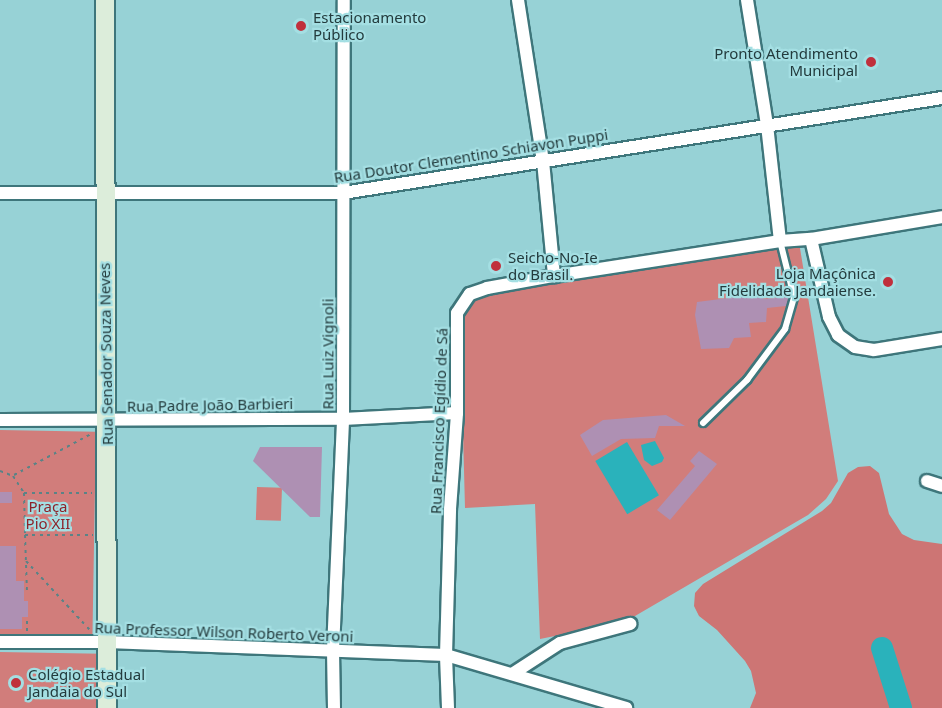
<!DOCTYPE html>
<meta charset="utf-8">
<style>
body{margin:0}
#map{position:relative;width:942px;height:708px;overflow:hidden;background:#97d2d6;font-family:"Noto Sans",sans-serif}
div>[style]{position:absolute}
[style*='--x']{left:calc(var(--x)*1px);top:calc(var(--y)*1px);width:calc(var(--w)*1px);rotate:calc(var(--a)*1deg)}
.green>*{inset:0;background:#d17d7b;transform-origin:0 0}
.forest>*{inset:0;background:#cd7574}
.water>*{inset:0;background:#2ab2bb;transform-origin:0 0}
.river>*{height:22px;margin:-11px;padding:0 11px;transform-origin:11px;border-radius:11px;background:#2ab2bb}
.building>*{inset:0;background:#ae90b3;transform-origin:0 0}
.path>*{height:2px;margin-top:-1px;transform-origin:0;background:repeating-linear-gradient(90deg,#5a8386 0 3px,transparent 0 7.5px)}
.roads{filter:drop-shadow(2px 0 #3e767b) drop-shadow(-2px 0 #3e767b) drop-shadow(0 2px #3e767b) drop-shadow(0 -2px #3e767b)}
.lane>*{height:6px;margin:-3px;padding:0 3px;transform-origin:3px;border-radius:3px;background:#fff}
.street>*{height:12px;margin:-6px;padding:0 6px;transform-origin:6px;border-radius:6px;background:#fff}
.secondary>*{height:18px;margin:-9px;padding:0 9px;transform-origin:9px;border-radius:9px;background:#dcedda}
.dots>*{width:16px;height:16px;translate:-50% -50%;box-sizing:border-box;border:3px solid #a4dfe3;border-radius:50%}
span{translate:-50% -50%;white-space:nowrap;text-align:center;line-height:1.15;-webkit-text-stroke:4.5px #a4dfe3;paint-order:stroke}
.poi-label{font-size:15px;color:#233b3d}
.left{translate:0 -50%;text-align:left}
.right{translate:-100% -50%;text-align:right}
.street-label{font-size:15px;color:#233b3d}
.park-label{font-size:15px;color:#8c232a}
</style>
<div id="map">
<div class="green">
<i style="clip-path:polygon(799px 242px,838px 481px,826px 499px,808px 515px,635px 616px,604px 626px,540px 639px,535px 504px,465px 508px,460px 318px,474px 298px,491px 291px)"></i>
<i style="left:0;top:430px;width:96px;height:204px;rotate:1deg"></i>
<i style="left:257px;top:487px;width:25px;height:33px;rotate:2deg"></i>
<i style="left:0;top:652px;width:101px;height:56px;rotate:1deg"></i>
</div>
<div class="forest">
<i style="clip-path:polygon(870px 466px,879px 473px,889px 514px,902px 534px,914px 540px,942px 544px,942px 708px,750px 708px,756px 693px,751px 671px,745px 661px,717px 630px,699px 616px,694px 606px,695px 593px,703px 584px,822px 511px,831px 503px,848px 473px,858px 467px)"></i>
</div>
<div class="water">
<i style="clip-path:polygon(655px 441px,664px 458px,662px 462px,652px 466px,644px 460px,641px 445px)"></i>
<i style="left:627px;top:442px;width:62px;height:37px;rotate:59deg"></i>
</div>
<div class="river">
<i style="--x:882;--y:648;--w:63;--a:72.4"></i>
</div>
<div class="building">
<i style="clip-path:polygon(760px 294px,764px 299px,789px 297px,786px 306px,767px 308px,766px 322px,749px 323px,751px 337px,734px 338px,729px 348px,701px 349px,695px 315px,697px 302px)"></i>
<i style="clip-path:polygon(666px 415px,685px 426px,659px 426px,655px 438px,621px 439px,592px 456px,580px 435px,603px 420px)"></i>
<i style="clip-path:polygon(260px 447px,322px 447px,320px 517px,310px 517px,253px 461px)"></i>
<i style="clip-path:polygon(699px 451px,717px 464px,670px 520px,657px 510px,695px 466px,690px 461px)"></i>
<i style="left:0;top:492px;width:12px;height:11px"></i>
<i style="clip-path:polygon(0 546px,16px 546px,16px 581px,24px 581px,24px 601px,28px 601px,28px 617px,22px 617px,22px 629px,0 629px)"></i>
</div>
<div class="path">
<i style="--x:0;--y:471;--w:14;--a:21"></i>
<i style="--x:13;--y:476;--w:20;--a:57"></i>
<i style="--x:24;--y:493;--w:68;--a:0"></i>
<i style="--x:14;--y:475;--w:87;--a:-28"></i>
<i style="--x:24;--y:493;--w:42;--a:88.6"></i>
<i style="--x:25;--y:535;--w:68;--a:0"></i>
<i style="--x:25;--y:535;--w:58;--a:88"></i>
<i style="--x:26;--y:561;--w:94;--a:47.2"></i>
<i style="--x:27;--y:631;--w:10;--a:-90"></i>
</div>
<div class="roads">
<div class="lane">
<i style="--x:703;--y:423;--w:62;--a:-44.3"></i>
<i style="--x:747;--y:380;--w:64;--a:-53.3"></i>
<i style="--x:785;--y:329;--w:33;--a:-74"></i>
<i style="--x:794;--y:297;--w:58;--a:-104"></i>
</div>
<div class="street">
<i style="--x:518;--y:0;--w:163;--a:81.2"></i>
<i style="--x:543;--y:161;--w:116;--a:84.5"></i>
<i style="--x:747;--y:0;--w:127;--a:80.9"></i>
<i style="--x:767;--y:125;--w:117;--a:83.6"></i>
<i style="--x:0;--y:193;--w:343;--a:0"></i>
<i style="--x:343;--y:193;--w:606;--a:-9.01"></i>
<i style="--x:811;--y:239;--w:80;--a:77"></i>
<i style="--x:829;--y:317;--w:20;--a:63"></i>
<i style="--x:838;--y:335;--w:21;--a:35"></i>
<i style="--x:855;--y:347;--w:19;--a:9"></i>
<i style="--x:874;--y:350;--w:69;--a:-9.2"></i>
<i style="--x:0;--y:420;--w:343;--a:-0.2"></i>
<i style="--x:343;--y:419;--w:114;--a:-3"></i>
<i style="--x:927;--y:481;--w:16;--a:18"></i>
<i style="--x:0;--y:642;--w:107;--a:0"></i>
<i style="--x:107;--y:642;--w:339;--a:2.2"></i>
<i style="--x:446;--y:655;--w:188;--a:16.4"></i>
<i style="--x:512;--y:674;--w:57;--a:-32.9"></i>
<i style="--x:560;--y:643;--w:73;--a:-15.2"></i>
<i style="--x:334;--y:708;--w:58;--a:-91"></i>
<i style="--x:333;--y:650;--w:231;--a:-87.5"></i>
<i style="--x:343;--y:419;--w:419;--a:-89.9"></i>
<i style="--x:448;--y:708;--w:53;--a:-92.2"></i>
<i style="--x:446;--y:655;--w:146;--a:-88.4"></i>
<i style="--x:450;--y:509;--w:96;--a:-85.8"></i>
<i style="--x:457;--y:413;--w:100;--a:-90"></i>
<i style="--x:457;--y:313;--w:23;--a:-56"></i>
<i style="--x:470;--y:294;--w:18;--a:-19"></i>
<i style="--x:487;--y:288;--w:68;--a:-10.2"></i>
<i style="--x:554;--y:276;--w:229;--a:-8.8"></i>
<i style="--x:780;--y:241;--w:31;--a:-4"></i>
<i style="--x:811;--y:239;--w:133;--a:-9.5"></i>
</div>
<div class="secondary">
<i style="--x:105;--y:0;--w:708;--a:89.84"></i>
</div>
</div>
<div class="dots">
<i style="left:301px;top:26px;background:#c0303c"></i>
<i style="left:871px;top:62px;background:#c0303c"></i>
<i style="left:496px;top:266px;background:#c0303c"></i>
<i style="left:888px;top:282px;background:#c0303c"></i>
<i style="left:16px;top:683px;background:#c0303c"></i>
</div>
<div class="poi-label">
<span class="left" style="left:313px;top:26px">Estacionamento<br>Público</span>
<span class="right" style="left:858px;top:62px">Pronto Atendimento<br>Municipal</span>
<span class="left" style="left:508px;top:266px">Seicho-No-Ie<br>do Brasil.</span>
<span class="right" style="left:876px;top:282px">Loja Maçônica<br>Fidelidade Jandaiense.</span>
<span class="left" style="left:28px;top:683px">Colégio Estadual<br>Jandaia do Sul</span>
</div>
<div class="street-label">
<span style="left:471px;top:156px;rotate:-9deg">Rua Doutor Clementino Schiavon Puppi</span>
<span style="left:106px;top:354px;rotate:-91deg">Rua Senador Souza Neves</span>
<span style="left:328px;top:354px;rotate:-90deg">Rua Luiz Vignoli</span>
<span style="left:210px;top:405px;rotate:-1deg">Rua Padre João Barbieri</span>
<span style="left:439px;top:421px;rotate:-88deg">Rua Francisco Egídio de Sá</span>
<span style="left:224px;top:632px;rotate:2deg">Rua Professor Wilson Roberto Veroni</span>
</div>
<div class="park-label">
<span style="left:48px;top:515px">Praça<br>Pio XII</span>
</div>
</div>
